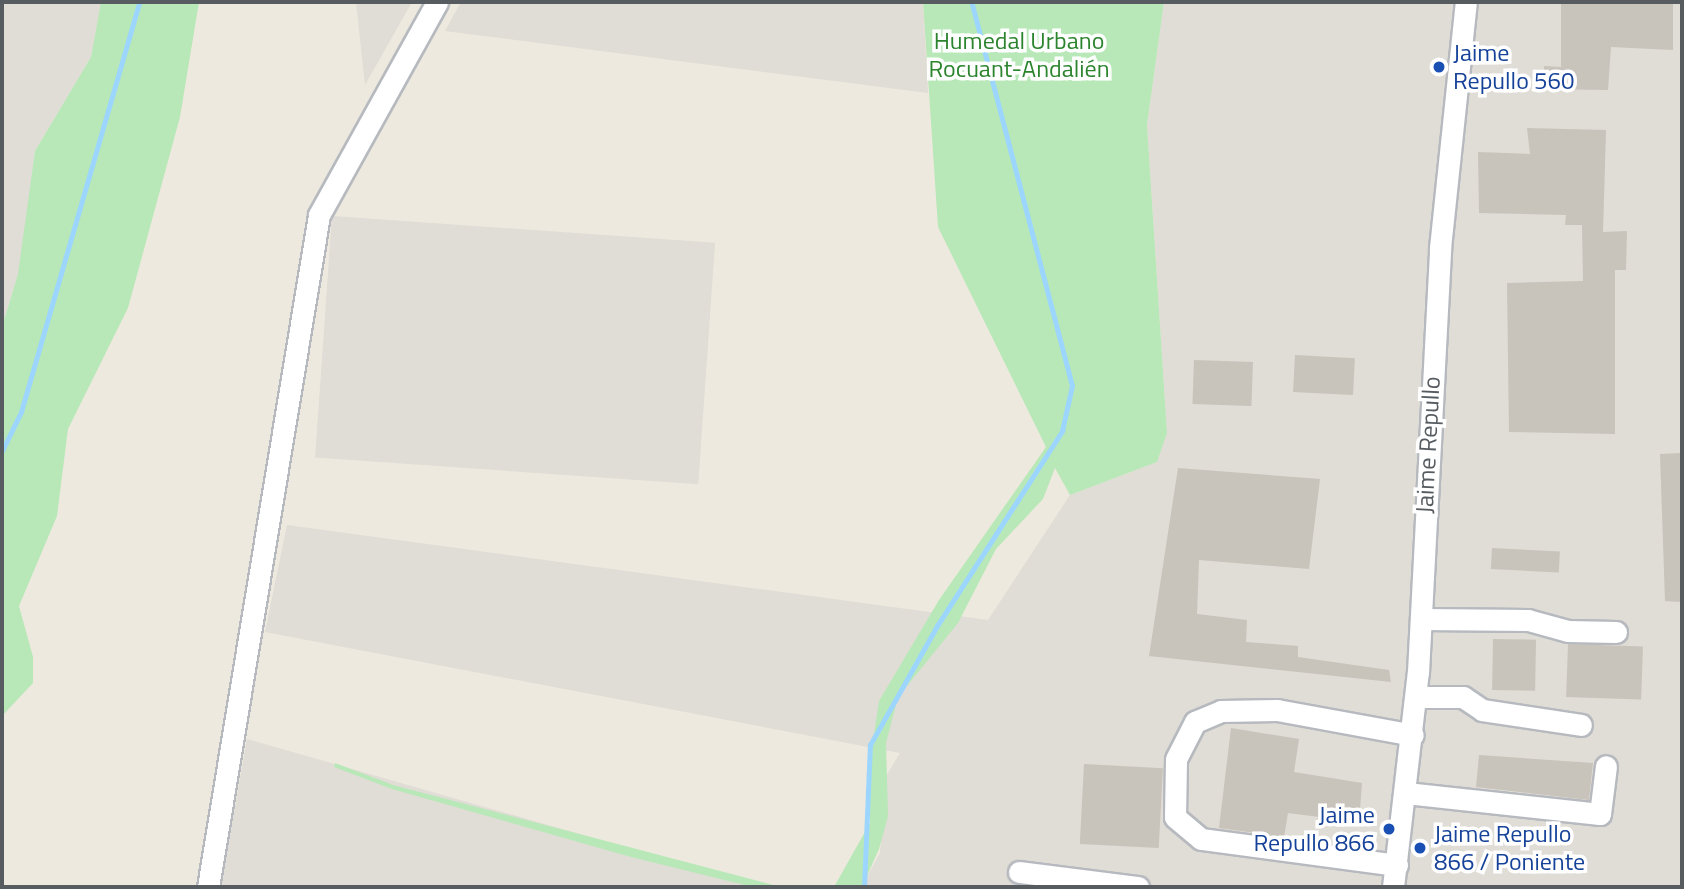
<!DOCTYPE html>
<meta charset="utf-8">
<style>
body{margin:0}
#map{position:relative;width:1684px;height:889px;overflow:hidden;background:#ede9de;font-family:"Titillium Web",sans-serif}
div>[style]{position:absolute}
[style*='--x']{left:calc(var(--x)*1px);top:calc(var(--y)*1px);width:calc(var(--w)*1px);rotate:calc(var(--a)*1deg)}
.industrial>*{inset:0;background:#e0dcd6;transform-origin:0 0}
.green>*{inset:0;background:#b8e8b7}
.stream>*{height:4.5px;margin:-2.25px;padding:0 2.25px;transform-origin:2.25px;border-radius:2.25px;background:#9cd6ff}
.building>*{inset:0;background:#c8c3bb;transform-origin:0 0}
.roads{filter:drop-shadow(2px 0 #b6babf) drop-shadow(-2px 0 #b6babf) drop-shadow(0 2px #b6babf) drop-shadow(0 -2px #b6babf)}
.minor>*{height:21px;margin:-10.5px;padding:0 10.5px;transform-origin:10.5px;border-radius:10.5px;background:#fff}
.dots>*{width:19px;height:19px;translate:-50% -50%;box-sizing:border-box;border:4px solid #fff;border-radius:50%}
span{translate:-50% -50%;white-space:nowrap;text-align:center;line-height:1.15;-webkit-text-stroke:7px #fff;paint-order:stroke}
.park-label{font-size:24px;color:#2c852e}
.transit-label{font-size:24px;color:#164399}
.left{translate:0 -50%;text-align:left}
.right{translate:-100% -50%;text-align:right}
.street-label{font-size:24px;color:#575c61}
.frame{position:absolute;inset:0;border:4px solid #575c61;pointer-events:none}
</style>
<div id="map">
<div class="industrial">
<i style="clip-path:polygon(2px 2px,101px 2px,91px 57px,35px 151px,22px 261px,2px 327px)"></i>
<i style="clip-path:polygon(356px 2px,412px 2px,365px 85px)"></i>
<i style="clip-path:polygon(461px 2px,923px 2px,928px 93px,445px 31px)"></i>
<i style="clip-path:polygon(1164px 2px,1682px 2px,1682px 887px,861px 887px,880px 853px,885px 778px,900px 753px,265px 632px,287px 525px,988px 620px,1070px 495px,1157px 462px,1167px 433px,1147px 125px)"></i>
<i style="left:332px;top:216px;width:384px;height:242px;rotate:4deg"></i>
<i style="clip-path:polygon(247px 739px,765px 887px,221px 887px)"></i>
</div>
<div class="green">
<i style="clip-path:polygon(101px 2px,199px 2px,180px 117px,128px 308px,68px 429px,57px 516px,19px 606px,33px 657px,33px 683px,2px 716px,2px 327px,18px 274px,35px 151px,91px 57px)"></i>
<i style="clip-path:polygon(923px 2px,1164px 2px,1147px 125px,1167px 433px,1157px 462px,1070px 495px,1055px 468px,1043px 499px,996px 549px,958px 623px,898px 697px,886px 743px,888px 816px,879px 849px,862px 887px,834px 887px,870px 823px,870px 760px,879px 701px,939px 600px,1046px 447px,938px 227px)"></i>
<i style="clip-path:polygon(335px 763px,393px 785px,781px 887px,753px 887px,631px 857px,392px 789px,334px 767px)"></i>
</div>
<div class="stream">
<i style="--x:2;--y:451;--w:43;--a:-64"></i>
<i style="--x:21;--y:412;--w:427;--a:-73.9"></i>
<i style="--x:864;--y:887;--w:142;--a:-87.6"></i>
<i style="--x:870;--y:745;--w:137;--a:-60.6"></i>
<i style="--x:937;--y:626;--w:232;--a:-57.3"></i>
<i style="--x:1062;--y:431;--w:46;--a:-77.5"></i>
<i style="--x:1072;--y:386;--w:397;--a:-104.7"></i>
</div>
<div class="building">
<i style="clip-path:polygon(1561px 2px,1673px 2px,1673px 50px,1611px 47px,1608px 90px,1543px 89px,1544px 66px,1561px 67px)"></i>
<i style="clip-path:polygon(1527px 128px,1606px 130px,1603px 232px,1627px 231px,1626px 270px,1615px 270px,1615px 434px,1509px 432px,1507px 283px,1583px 281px,1582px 225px,1565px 225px,1566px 215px,1479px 213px,1478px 152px,1530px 154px)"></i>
<i style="left:1295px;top:355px;width:60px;height:37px;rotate:3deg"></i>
<i style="left:1194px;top:360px;width:59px;height:44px;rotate:2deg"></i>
<i style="clip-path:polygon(1682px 453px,1682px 602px,1665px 601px,1660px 454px)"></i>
<i style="clip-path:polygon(1178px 468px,1320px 479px,1309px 569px,1199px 560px,1197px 614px,1247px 620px,1246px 642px,1298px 646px,1298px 657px,1389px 670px,1391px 682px,1149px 656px)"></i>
<i style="left:1492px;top:548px;width:68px;height:21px;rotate:3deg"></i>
<i style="left:1493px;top:639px;width:43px;height:51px;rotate:1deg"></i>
<i style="left:1568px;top:644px;width:75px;height:53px;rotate:2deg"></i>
<i style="clip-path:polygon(1231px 728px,1299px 739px,1294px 772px,1362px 783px,1359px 822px,1288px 813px,1284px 837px,1219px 828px)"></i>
<i style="clip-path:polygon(1479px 755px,1593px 763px,1589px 800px,1476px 787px)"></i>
<i style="left:1084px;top:764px;width:79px;height:80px;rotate:3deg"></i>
</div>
<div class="roads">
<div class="minor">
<i style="--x:1422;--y:619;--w:106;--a:0.5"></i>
<i style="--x:1528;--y:620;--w:41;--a:15.4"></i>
<i style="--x:1568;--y:631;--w:48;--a:1.2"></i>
<i style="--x:1416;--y:697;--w:47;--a:0"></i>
<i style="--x:1463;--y:697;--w:23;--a:34"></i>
<i style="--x:1482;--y:710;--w:100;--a:8.6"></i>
<i style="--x:1406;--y:793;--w:195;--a:6.2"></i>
<i style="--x:1600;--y:814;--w:48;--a:-82.9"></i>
<i style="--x:1397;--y:865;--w:198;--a:-172.4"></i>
<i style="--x:1201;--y:839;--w:34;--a:-140"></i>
<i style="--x:1175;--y:817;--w:58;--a:-89"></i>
<i style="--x:1176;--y:759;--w:42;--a:-62.8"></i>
<i style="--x:1195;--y:722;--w:28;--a:-23"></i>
<i style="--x:1221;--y:711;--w:56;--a:-1"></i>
<i style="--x:1277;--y:710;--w:138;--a:10.4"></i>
<i style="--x:1019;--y:872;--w:120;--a:7.2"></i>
<i style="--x:208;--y:887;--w:681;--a:-80.62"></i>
<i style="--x:319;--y:215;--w:244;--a:-61"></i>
<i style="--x:1393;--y:887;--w:216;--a:-83.4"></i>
<i style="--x:1418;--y:672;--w:425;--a:-87"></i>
<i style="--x:1440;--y:248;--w:247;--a:-84"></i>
</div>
</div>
<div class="dots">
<i style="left:1439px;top:67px;background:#1a4fb4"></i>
<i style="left:1389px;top:829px;background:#1a4fb4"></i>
<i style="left:1420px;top:848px;background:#1a4fb4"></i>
</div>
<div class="park-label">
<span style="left:1019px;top:55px">Humedal Urbano<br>Rocuant-Andalién</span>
</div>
<div class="transit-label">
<span class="left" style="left:1453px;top:67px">Jaime<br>Repullo 560</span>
<span class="right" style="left:1375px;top:829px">Jaime<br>Repullo 866</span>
<span class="left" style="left:1434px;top:848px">Jaime Repullo<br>866 / Poniente</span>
</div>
<div class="street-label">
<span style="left:1428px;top:445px;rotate:-87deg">Jaime Repullo</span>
</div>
<div class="frame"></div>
</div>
